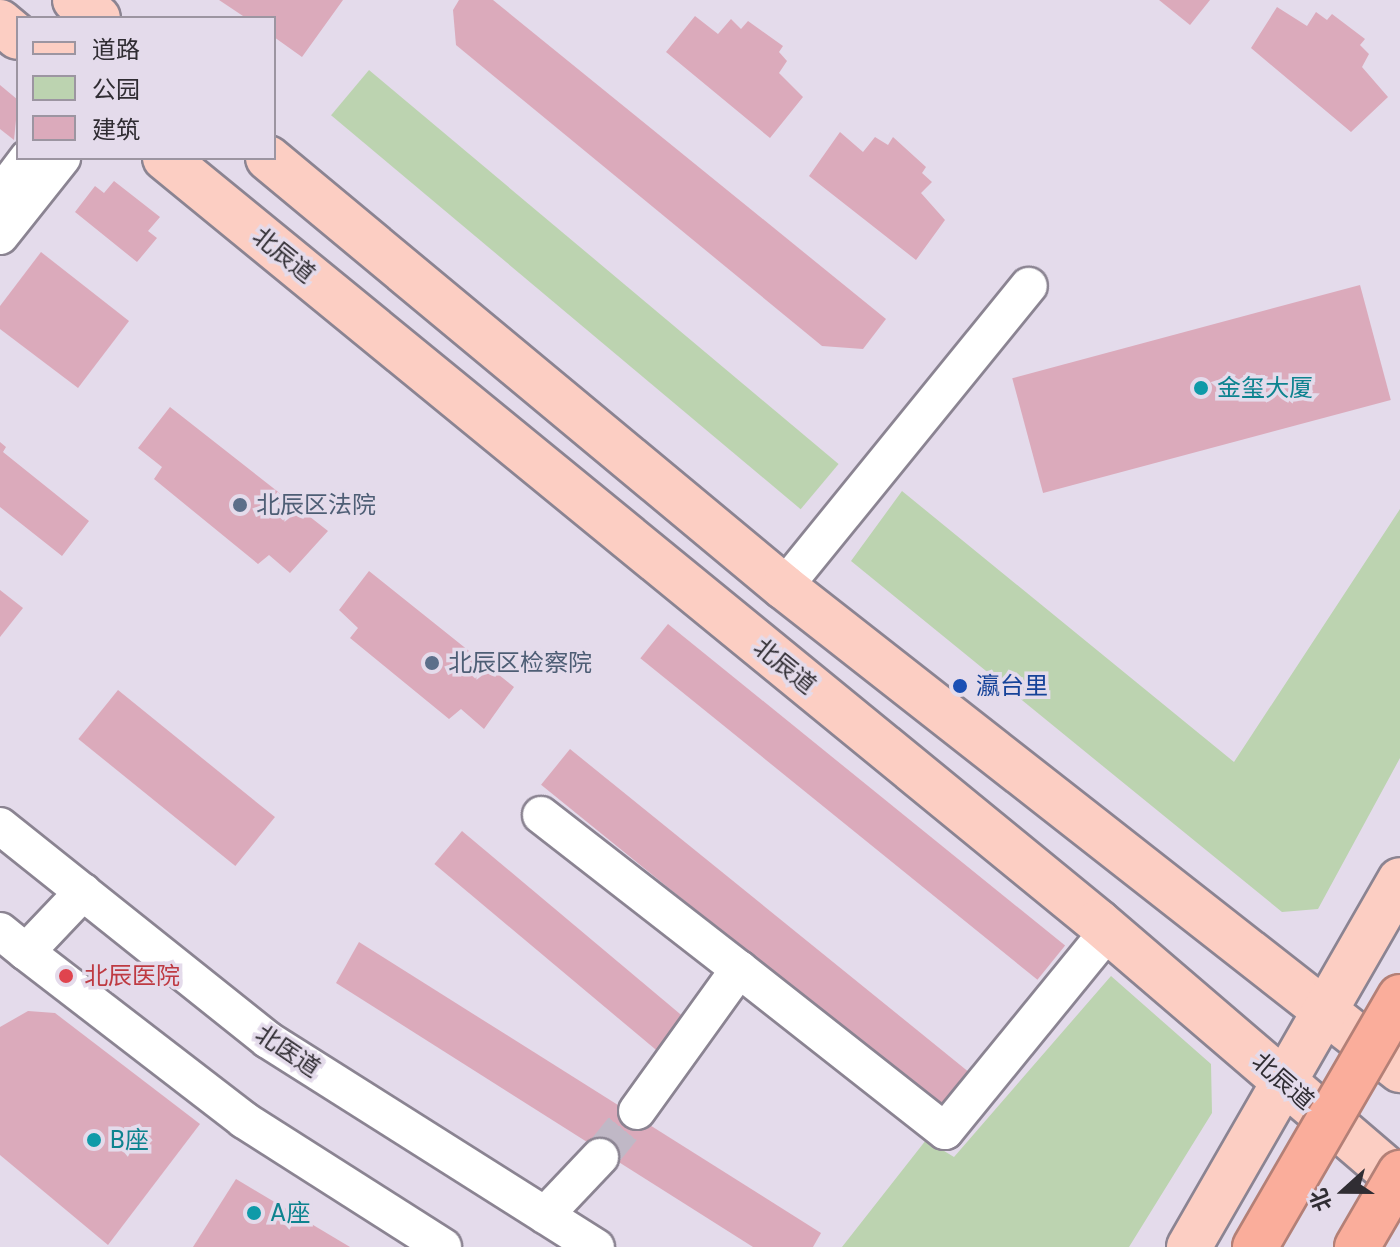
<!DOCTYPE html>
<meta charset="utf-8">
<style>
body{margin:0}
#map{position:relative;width:1400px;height:1247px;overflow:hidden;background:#e4dbeb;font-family:Poppins,"Noto Sans SC",sans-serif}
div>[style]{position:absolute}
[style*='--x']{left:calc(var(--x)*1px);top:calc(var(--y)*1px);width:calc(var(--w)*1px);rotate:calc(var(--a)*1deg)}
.green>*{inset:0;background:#bcd3b0;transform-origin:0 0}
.building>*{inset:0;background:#dbaabb;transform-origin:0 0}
.minor-tunnel>*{height:36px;margin-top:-18px;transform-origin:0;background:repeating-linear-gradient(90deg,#c0b8c6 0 36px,transparent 0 54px)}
.roads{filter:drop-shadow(2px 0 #8b8492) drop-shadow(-2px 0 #8b8492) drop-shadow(0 2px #8b8492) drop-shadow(0 -2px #8b8492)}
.minor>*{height:36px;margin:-18px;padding:0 18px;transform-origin:18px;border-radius:18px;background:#fff}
.major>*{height:44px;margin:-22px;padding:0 22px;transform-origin:22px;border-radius:22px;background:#fccec3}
.bridges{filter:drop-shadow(2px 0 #b38077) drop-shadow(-2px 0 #b38077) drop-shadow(0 2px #b38077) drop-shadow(0 -2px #b38077)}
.highway-bridge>*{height:44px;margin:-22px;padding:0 22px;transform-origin:22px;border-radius:22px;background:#faad9b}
.dots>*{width:22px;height:22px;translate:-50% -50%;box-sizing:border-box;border:4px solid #e4dbeb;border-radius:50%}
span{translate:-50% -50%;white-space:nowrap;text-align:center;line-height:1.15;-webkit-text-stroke:7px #e4dbeb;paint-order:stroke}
.street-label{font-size:24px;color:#302d33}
.culture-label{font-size:24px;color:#0d838f}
.left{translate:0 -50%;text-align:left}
.service-label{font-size:24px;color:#4e5e75}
.transit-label{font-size:24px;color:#164399}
.health-label{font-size:24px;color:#be3a42}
.legend{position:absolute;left:16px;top:16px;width:260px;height:144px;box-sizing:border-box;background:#e4dbeb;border:2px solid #9c95a1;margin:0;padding:10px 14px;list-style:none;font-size:24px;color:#302d33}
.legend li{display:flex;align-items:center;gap:16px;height:40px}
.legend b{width:40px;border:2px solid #9c95a1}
.north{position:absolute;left:1304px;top:1151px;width:80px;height:80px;-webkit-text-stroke:6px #e4dbeb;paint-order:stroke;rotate:249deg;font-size:22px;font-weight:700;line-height:32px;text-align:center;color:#302d33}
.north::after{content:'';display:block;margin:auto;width:28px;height:36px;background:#302d33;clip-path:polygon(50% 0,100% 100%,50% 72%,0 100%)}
</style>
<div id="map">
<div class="green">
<i style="left:369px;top:70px;width:613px;height:59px;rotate:40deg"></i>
<i style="clip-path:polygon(902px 491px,1234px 762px,1400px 509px,1400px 758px,1318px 909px,1282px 912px,851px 561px)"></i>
<i style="clip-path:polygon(1111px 976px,1211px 1064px,1212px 1113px,1129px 1247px,842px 1247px,926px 1140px,954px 1157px)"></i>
</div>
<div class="building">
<i style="clip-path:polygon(219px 0,343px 0,302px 57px,274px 37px,274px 18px,246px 18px)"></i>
<i style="clip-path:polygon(459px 0,493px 0,886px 319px,863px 349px,822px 346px,456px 45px,453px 10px)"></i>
<i style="clip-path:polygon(1159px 0,1210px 0,1190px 25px)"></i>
<i style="clip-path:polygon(1277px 7px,1307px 26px,1316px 12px,1327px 20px,1332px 14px,1365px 39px,1360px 45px,1369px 54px,1362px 67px,1388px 97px,1351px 132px,1251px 48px)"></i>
<i style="clip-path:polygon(695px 16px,718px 34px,731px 19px,741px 29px,748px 21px,783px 46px,779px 52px,787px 61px,779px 73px,803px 97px,770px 138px,666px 52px)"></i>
<i style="clip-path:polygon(0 85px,18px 100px,14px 140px,0 129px)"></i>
<i style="clip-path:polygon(840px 132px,863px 152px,875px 137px,888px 145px,893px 137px,926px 167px,922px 173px,932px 182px,921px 193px,945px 220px,916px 260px,809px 176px)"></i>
<i style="clip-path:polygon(114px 181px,160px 217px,148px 231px,157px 238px,137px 262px,75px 212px,95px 186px,104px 193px)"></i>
<i style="clip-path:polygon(41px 252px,129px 321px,78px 388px,0 329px,0 306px)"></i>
<i style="left:1360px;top:285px;width:119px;height:360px;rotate:75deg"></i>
<i style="clip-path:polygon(170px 407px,328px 531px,290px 573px,269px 555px,258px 564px,154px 479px,162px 467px,138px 448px)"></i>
<i style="clip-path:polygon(0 442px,6px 447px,3px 452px,89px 521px,62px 556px,0 507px)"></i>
<i style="clip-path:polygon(369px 571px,514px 687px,484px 729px,461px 709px,449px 719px,350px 638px,358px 628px,339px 610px)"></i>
<i style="clip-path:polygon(0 590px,23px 608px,0 637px)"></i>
<i style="left:668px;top:624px;width:511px;height:44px;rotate:39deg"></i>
<i style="left:118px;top:690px;width:202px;height:63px;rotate:39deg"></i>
<i style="left:570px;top:749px;width:527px;height:46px;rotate:39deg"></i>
<i style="left:462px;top:831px;width:297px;height:43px;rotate:40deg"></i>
<i style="clip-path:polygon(359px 942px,821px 1233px,813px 1247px,753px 1247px,336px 983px)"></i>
<i style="clip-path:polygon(28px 1011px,55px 1013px,200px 1124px,108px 1245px,0 1155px,0 1027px)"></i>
<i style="clip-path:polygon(236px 1179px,350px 1247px,193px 1247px)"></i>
</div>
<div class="minor-tunnel">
<i style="--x:600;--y:1157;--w:59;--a:-51.2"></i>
</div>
<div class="roads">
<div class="minor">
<i style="--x:0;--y:195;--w:46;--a:-52.9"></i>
<i style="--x:0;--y:236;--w:100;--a:-51.5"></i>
<i style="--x:784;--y:587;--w:388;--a:-50.9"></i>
<i style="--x:541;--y:815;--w:251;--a:37.9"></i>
<i style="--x:0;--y:826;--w:343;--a:38.6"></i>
<i style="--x:268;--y:1040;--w:388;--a:32.3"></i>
<i style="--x:0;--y:931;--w:33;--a:39"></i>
<i style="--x:26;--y:952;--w:83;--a:-46.5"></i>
<i style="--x:26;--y:952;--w:275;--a:37.6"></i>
<i style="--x:244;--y:1120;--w:236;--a:32.5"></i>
<i style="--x:637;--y:1111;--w:175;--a:-54.3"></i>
<i style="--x:739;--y:969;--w:262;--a:38.2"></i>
<i style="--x:945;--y:1131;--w:258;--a:-50.8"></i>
<i style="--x:545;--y:1215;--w:80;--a:-46.5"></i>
</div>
<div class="major">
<i style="--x:75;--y:0;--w:29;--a:38"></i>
<i style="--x:0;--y:22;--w:23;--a:40"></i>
<i style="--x:165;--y:158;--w:1206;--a:39.31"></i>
<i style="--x:1098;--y:922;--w:398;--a:40.6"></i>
<i style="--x:268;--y:158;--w:671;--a:39.74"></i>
<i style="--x:784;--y:587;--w:783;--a:38.1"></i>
<i style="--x:1189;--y:1247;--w:423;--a:-60.1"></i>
</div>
</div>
<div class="bridges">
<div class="highway-bridge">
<i style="--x:1255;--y:1247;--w:289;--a:-59.9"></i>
<i style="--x:1357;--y:1247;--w:86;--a:-59.8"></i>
</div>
</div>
<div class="dots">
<i style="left:1201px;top:388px;background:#0f9aa8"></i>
<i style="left:240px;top:505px;background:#5c6f8a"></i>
<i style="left:432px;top:663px;background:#5c6f8a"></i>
<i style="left:960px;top:686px;background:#1a4fb4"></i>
<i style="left:66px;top:976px;background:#e0444e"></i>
<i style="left:94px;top:1140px;background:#0f9aa8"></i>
<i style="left:254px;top:1213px;background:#0f9aa8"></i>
</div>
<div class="street-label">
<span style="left:284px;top:255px;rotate:39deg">北辰道</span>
<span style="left:785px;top:666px;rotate:39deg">北辰道</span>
<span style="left:288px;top:1051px;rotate:34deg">北医道</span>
<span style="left:1283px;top:1081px;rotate:41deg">北辰道</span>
</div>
<div class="culture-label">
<span class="left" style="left:1217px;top:388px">金玺大厦</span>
<span class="left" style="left:110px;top:1140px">B座</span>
<span class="left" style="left:270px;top:1213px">A座</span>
</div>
<div class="service-label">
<span class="left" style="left:256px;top:505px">北辰区法院</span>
<span class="left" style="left:448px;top:663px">北辰区检察院</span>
</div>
<div class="transit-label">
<span class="left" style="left:976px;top:686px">瀛台里</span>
</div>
<div class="health-label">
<span class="left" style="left:84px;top:976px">北辰医院</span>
</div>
<ul class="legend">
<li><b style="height:10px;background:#fccec3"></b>道路</li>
<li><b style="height:22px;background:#bcd3b0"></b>公园</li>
<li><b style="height:22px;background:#dbaabb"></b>建筑</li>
</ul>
<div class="north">北</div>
</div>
